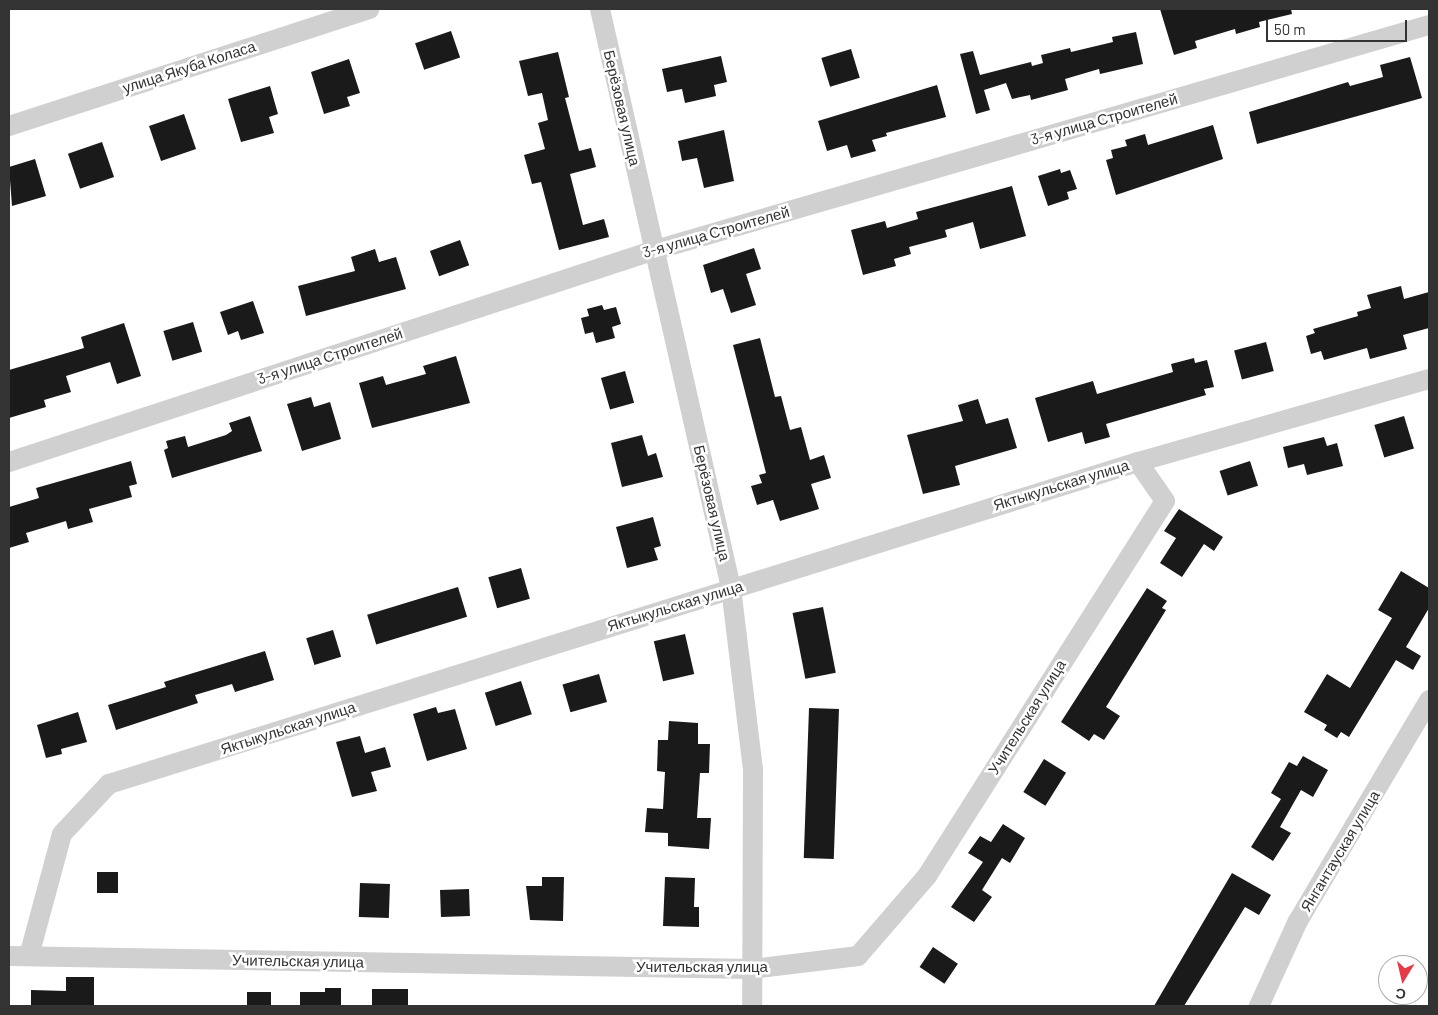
<!DOCTYPE html>
<meta charset="utf-8">
<style>
body{margin:0}
#map{position:relative;width:1438px;height:1015px;overflow:hidden;background:#fff;font-family:Barlow,sans-serif}
div>[style]{position:absolute}
[style*='--x']{left:calc(var(--x)*1px);top:calc(var(--y)*1px);width:calc(var(--w)*1px);rotate:calc(var(--a)*1deg)}
.building>*{inset:0;background:#1a1a1a;transform-origin:0 0}
.minor>*{height:20px;margin:-10px;padding:0 10px;transform-origin:10px;border-radius:10px;background:#d0d0d0}
span{translate:-50% -50%;white-space:nowrap;text-align:center;line-height:1.15;-webkit-text-stroke:5px #fff;paint-order:stroke}
.street-label{font-size:15px;color:#333}
.frame{position:absolute;inset:0;border:10px solid #333;pointer-events:none}
.north{position:absolute;left:1378px;top:955px;width:50px;height:50px;box-sizing:border-box;background:#fff;border:1px solid #adadad;border-radius:50%;rotate:189deg;font-size:14px;font-weight:700;line-height:20px;text-align:center;color:#333}
.north::after{content:'';display:block;margin:auto;width:18px;height:22px;background:#e53a48;clip-path:polygon(50% 0,100% 100%,50% 72%,0 100%)}
.scale{position:absolute;left:1266px;top:20px;width:141px;height:22px;box-sizing:border-box;border:2px solid #333;border-top:0;padding-left:6px;font-size:15px;line-height:18px;white-space:nowrap;color:#333;-webkit-text-stroke:4px #fff;paint-order:stroke}
</style>
<div id="map">
<div class="building">
<i style="clip-path:polygon(1160px 9px,1291px 9px,1292px 14px,1259px 22px,1260px 27px,1236px 34px,1235px 29px,1195px 41px,1197px 48px,1174px 55px)"></i>
<i style="left:451px;top:31px;width:28px;height:38px;rotate:71deg"></i>
<i style="clip-path:polygon(1136px 32px,1143px 64px,1100px 74px,1099px 69px,1065px 79px,1068px 90px,1031px 100px,1030px 95px,1012px 99px,1006px 83px,984px 90px,990px 110px,976px 114px,960px 54px,973px 51px,980px 75px,1031px 62px,1032px 66px,1043px 63px,1041px 55px,1070px 48px,1071px 52px,1113px 42px,1112px 37px)"></i>
<i style="left:851px;top:49px;width:30px;height:31px;rotate:73deg"></i>
<i style="clip-path:polygon(558px 52px,569px 97px,565px 98px,579px 151px,591px 148px,596px 167px,570px 174px,583px 225px,604px 219px,609px 237px,559px 250px,541px 182px,532px 184px,524px 155px,545px 149px,538px 123px,548px 120px,542px 93px,528px 96px,519px 61px)"></i>
<i style="clip-path:polygon(721px 56px,727px 82px,714px 85px,716px 96px,685px 103px,682px 89px,667px 92px,662px 69px)"></i>
<i style="clip-path:polygon(1410px 57px,1422px 98px,1257px 144px,1249px 112px,1348px 82px,1350px 86px,1383px 77px,1380px 65px)"></i>
<i style="clip-path:polygon(349px 59px,360px 93px,347px 97px,350px 106px,324px 114px,311px 72px)"></i>
<i style="clip-path:polygon(937px 85px,946px 117px,886px 133px,887px 136px,872px 140px,876px 151px,851px 158px,847px 145px,827px 151px,818px 121px)"></i>
<i style="clip-path:polygon(270px 86px,278px 114px,269px 117px,274px 133px,241px 142px,228px 99px)"></i>
<i style="left:184px;top:114px;width:37px;height:37px;rotate:71deg"></i>
<i style="clip-path:polygon(1213px 125px,1223px 159px,1116px 195px,1106px 160px,1113px 158px,1111px 150px,1127px 146px,1125px 140px,1145px 134px,1148px 145px)"></i>
<i style="clip-path:polygon(724px 130px,734px 181px,704px 188px,697px 158px,682px 161px,678px 141px)"></i>
<i style="left:102px;top:142px;width:37px;height:36px;rotate:71deg"></i>
<i style="clip-path:polygon(35px 159px,46px 196px,12px 206px,9px 167px)"></i>
<i style="clip-path:polygon(1060px 169px,1061px 173px,1070px 170px,1077px 189px,1067px 192px,1069px 199px,1048px 206px,1038px 176px)"></i>
<i style="clip-path:polygon(1012px 186px,1026px 236px,980px 249px,973px 222px,945px 230px,947px 237px,909px 247px,911px 254px,894px 259px,896px 266px,863px 275px,851px 230px,885px 221px,887px 228px,918px 219px,916px 212px)"></i>
<i style="left:460px;top:240px;width:27px;height:32px;rotate:70deg"></i>
<i style="clip-path:polygon(754px 248px,761px 269px,746px 274px,756px 305px,731px 313px,723px 289px,711px 293px,703px 265px)"></i>
<i style="clip-path:polygon(375px 249px,379px 262px,396px 257px,406px 289px,306px 316px,298px 286px,355px 271px,351px 257px)"></i>
<i style="clip-path:polygon(1401px 286px,1404px 299px,1429px 292px,1429px 328px,1403px 335px,1407px 349px,1370px 359px,1367px 348px,1324px 360px,1321px 351px,1311px 354px,1306px 336px,1315px 333px,1313px 329px,1358px 316px,1357px 312px,1371px 308px,1367px 295px)"></i>
<i style="clip-path:polygon(253px 301px,264px 333px,241px 340px,238px 331px,228px 335px,220px 312px)"></i>
<i style="clip-path:polygon(602px 305px,604px 310px,616px 307px,621px 324px,612px 327px,615px 338px,596px 343px,593px 332px,585px 334px,581px 318px,589px 316px,587px 309px)"></i>
<i style="left:193px;top:322px;width:31px;height:31px;rotate:73deg"></i>
<i style="clip-path:polygon(124px 323px,141px 376px,117px 384px,110px 362px,66px 376px,71px 392px,44px 400px,46px 407px,9px 418px,9px 370px,84px 348px,81px 337px)"></i>
<i style="clip-path:polygon(760px 338px,775px 397px,781px 396px,790px 430px,801px 427px,810px 460px,824px 455px,831px 478px,811px 484px,819px 509px,780px 521px,773px 500px,757px 505px,751px 486px,762px 483px,759px 475px,766px 473px,733px 345px)"></i>
<i style="left:1266px;top:342px;width:30px;height:33px;rotate:75deg"></i>
<i style="clip-path:polygon(456px 356px,470px 403px,372px 428px,359px 383px,383px 376px,386px 385px,426px 374px,423px 366px)"></i>
<i style="clip-path:polygon(1194px 358px,1195px 363px,1207px 360px,1214px 387px,1204px 389px,1206px 395px,1106px 424px,1110px 437px,1085px 444px,1082px 432px,1048px 442px,1035px 398px,1093px 381px,1097px 394px,1173px 372px,1171px 364px)"></i>
<i style="left:625px;top:371px;width:33px;height:25px;rotate:74deg"></i>
<i style="clip-path:polygon(311px 397px,314px 407px,330px 402px,341px 439px,302px 451px,287px 404px)"></i>
<i style="clip-path:polygon(978px 399px,986px 424px,1008px 418px,1017px 448px,955px 466px,960px 485px,923px 494px,907px 435px,963px 421px,958px 405px)"></i>
<i style="clip-path:polygon(250px 416px,262px 451px,172px 478px,164px 450px,168px 448px,166px 441px,185px 436px,188px 447px,226px 435px,232px 431px,229px 423px)"></i>
<i style="left:1404px;top:416px;width:34px;height:31px;rotate:73deg"></i>
<i style="clip-path:polygon(642px 435px,648px 456px,656px 453px,663px 477px,622px 487px,611px 443px)"></i>
<i style="clip-path:polygon(1324px 437px,1327px 446px,1337px 443px,1343px 466px,1307px 475px,1304px 464px,1288px 468px,1283px 447px)"></i>
<i style="clip-path:polygon(131px 461px,137px 484px,129px 486px,132px 497px,89px 509px,93px 522px,68px 529px,66px 521px,26px 533px,29px 542px,9px 548px,9px 507px,39px 498px,36px 488px)"></i>
<i style="left:1250px;top:461px;width:26px;height:32px;rotate:72deg"></i>
<i style="clip-path:polygon(1179px 509px,1223px 537px,1214px 551px,1204px 544px,1182px 577px,1160px 563px,1176px 538px,1164px 531px)"></i>
<i style="clip-path:polygon(653px 517px,661px 546px,654px 548px,658px 560px,627px 568px,616px 527px)"></i>
<i style="left:521px;top:568px;width:32px;height:34px;rotate:74deg"></i>
<i style="clip-path:polygon(1401px 571px,1429px 588px,1429px 608px,1406px 647px,1421px 656px,1413px 670px,1396px 660px,1349px 737px,1341px 732px,1337px 738px,1324px 730px,1327px 725px,1304px 712px,1327px 674px,1350px 688px,1392px 618px,1378px 610px)"></i>
<i style="left:458px;top:587px;width:31px;height:95px;rotate:73deg"></i>
<i style="clip-path:polygon(1147px 588px,1167px 601px,1162px 608px,1166px 610px,1106px 707px,1120px 716px,1104px 740px,1094px 734px,1089px 741px,1061px 722px)"></i>
<i style="left:823px;top:607px;width:67px;height:31px;rotate:79deg"></i>
<i style="left:333px;top:630px;width:28px;height:28px;rotate:73deg"></i>
<i style="left:685px;top:634px;width:41px;height:32px;rotate:77deg"></i>
<i style="clip-path:polygon(265px 651px,274px 680px,235px 692px,232px 684px,195px 695px,198px 703px,116px 730px,108px 705px,166px 687px,164px 682px)"></i>
<i style="left:599px;top:674px;width:29px;height:38px;rotate:74deg"></i>
<i style="left:521px;top:681px;width:35px;height:38px;rotate:72deg"></i>
<i style="clip-path:polygon(436px 707px,438px 713px,455px 709px,467px 749px,427px 761px,413px 714px)"></i>
<i style="left:809px;top:708px;width:30px;height:150px;rotate:2deg"></i>
<i style="clip-path:polygon(78px 712px,87px 742px,61px 749px,62px 754px,46px 758px,37px 725px)"></i>
<i style="clip-path:polygon(669px 721px,698px 723px,698px 744px,710px 744px,709px 773px,700px 773px,697px 818px,711px 818px,709px 849px,668px 846px,668px 833px,645px 832px,647px 808px,663px 809px,665px 772px,657px 771px,658px 740px,668px 740px)"></i>
<i style="clip-path:polygon(360px 736px,365px 753px,385px 747px,391px 767px,371px 772px,377px 791px,352px 797px,336px 742px)"></i>
<i style="clip-path:polygon(1303px 756px,1328px 770px,1313px 797px,1301px 790px,1280px 827px,1291px 833px,1273px 861px,1251px 847px,1281px 799px,1271px 793px,1289px 762px,1297px 766px)"></i>
<i style="left:1044px;top:759px;width:26px;height:39px;rotate:32deg"></i>
<i style="clip-path:polygon(1003px 824px,1025px 838px,1010px 863px,1002px 858px,982px 890px,992px 897px,974px 922px,951px 907px,983px 862px,968px 853px,980px 836px,991px 842px)"></i>
<i style="left:118px;top:872px;width:21px;height:21px;rotate:90deg"></i>
<i style="clip-path:polygon(1232px 873px,1271px 895px,1259px 915px,1245px 907px,1184px 1006px,1154px 1006px)"></i>
<i style="clip-path:polygon(542px 877px,564px 877px,563px 921px,530px 920px,526px 886px,542px 886px)"></i>
<i style="clip-path:polygon(665px 877px,695px 878px,694px 907px,699px 907px,699px 927px,663px 926px)"></i>
<i style="left:360px;top:883px;width:30px;height:34px;rotate:2deg"></i>
<i style="left:469px;top:889px;width:27px;height:29px;rotate:88deg"></i>
<i style="left:933px;top:947px;width:30px;height:24px;rotate:34deg"></i>
<i style="clip-path:polygon(66px 977px,94px 977px,94px 1006px,31px 1006px,31px 990px,66px 991px)"></i>
<i style="clip-path:polygon(325px 988px,341px 988px,341px 1006px,300px 1006px,300px 992px,325px 992px)"></i>
<i style="left:408px;top:989px;width:17px;height:36px;rotate:90deg"></i>
<i style="left:247px;top:992px;width:24px;height:14px"></i>
</div>
<div class="minor">
<i style="--x:600;--y:9;--w:594;--a:77.25"></i>
<i style="--x:731;--y:588;--w:182;--a:83.1"></i>
<i style="--x:753;--y:769;--w:237;--a:90.2"></i>
<i style="--x:9;--y:126;--w:379;--a:-18"></i>
<i style="--x:9;--y:462;--w:680;--a:-18.17"></i>
<i style="--x:655;--y:250;--w:806;--a:-16.21"></i>
<i style="--x:9;--y:956;--w:743;--a:1"></i>
<i style="--x:752;--y:969;--w:107;--a:-7"></i>
<i style="--x:858;--y:956;--w:106;--a:-49.2"></i>
<i style="--x:927;--y:876;--w:444;--a:-57.6"></i>
<i style="--x:1165;--y:501;--w:47;--a:-124.7"></i>
<i style="--x:29;--y:956;--w:126;--a:-74.9"></i>
<i style="--x:62;--y:834;--w:69;--a:-46.8"></i>
<i style="--x:109;--y:784;--w:1078;--a:-17.38"></i>
<i style="--x:1138;--y:462;--w:303;--a:-15.9"></i>
<i style="--x:1259;--y:1006;--w:94;--a:-65.4"></i>
<i style="--x:1298;--y:921;--w:257;--a:-59.3"></i>
</div>
<div class="street-label">
<span style="left:189px;top:67px;rotate:-18deg">улица Якуба Коласа</span>
<span style="left:622px;top:108px;rotate:77deg">Берёзовая улица</span>
<span style="left:1104px;top:119px;rotate:-16deg">3-я улица Строителей</span>
<span style="left:716px;top:232px;rotate:-16deg">3-я улица Строителей</span>
<span style="left:330px;top:356px;rotate:-18deg">3-я улица Строителей</span>
<span style="left:1061px;top:485px;rotate:-17deg">Яктыкульская улица</span>
<span style="left:712px;top:503px;rotate:77deg">Берёзовая улица</span>
<span style="left:675px;top:606px;rotate:-17deg">Яктыкульская улица</span>
<span style="left:1027px;top:717px;rotate:-58deg">Учительская улица</span>
<span style="left:288px;top:728px;rotate:-18deg">Яктыкульская улица</span>
<span style="left:1340px;top:851px;rotate:-59deg">Янгантауская улица</span>
<span style="left:298px;top:961px;rotate:1deg">Учительская улица</span>
<span style="left:702px;top:967px">Учительская улица</span>
</div>
<div class="frame"></div>
<div class="north">С</div>
<div class="scale">50 m</div>
</div>
